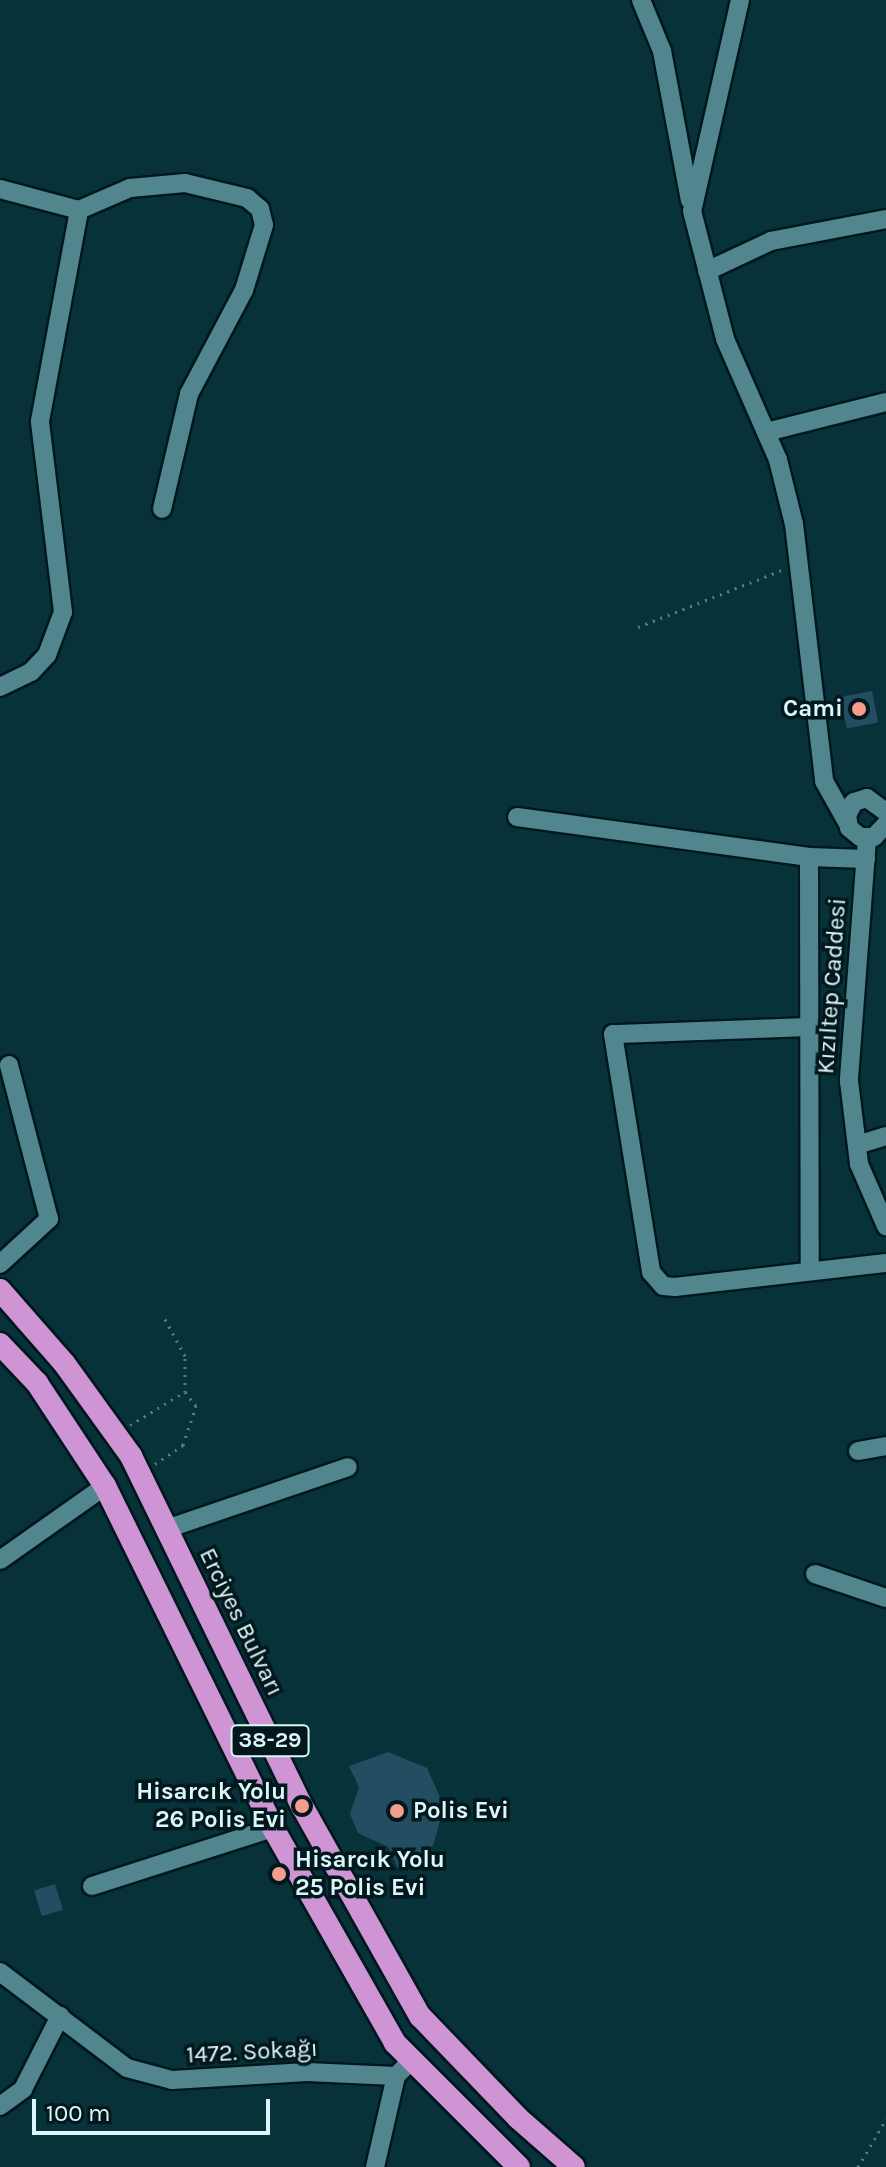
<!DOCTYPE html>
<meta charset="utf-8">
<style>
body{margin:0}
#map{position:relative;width:886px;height:2167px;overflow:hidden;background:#073239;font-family:Karla,sans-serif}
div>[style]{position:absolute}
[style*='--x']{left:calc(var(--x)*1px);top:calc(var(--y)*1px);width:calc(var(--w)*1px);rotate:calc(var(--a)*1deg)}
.building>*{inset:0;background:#234e61;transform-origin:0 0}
.path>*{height:3px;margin-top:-1.5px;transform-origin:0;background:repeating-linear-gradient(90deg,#597d84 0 2px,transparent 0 8px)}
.roads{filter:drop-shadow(2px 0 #00181d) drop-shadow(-2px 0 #00181d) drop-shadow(0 2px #00181d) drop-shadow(0 -2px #00181d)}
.minor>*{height:18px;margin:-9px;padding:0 9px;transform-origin:9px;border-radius:9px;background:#51868f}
.trunk>*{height:22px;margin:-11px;padding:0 11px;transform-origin:11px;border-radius:11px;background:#ce94d4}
.dots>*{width:22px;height:22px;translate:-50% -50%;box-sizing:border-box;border:4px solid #03181c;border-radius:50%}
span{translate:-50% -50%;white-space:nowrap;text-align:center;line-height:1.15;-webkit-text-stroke:7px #03181c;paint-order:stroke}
.shield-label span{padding:2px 6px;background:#03181c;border:2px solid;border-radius:6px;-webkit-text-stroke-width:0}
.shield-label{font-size:22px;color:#dcf7fc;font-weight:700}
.poi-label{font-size:24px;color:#dcf7fc;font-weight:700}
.right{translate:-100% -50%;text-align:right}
.left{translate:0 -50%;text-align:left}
.street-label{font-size:24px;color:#dcf7fc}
.scale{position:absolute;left:32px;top:2099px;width:238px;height:36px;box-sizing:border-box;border:4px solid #dcf7fc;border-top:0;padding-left:10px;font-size:24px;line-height:28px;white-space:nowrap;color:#dcf7fc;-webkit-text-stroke:6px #03181c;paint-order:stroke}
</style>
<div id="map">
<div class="building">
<i style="left:872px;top:691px;width:32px;height:32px;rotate:79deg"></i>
<i style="clip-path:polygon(388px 1752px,427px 1768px,444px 1806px,433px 1846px,398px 1868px,388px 1847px,358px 1833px,350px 1814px,359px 1787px,349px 1766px)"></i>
<i style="left:55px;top:1884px;width:27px;height:22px;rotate:73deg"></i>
</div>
<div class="path">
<i style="--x:638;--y:627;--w:155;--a:-21.6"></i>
<i style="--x:130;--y:1425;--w:64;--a:-31"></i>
<i style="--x:155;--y:1464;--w:34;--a:-34"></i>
<i style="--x:183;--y:1445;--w:41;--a:-71.6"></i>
<i style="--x:196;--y:1406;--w:18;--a:-128"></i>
<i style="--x:185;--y:1392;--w:36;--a:-90"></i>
<i style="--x:185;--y:1356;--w:42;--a:-118.4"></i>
<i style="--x:858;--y:2167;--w:56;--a:-59.7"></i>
</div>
<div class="roads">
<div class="minor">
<i style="--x:641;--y:0;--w:55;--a:67.6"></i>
<i style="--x:662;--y:51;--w:152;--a:79.4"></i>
<i style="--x:740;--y:0;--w:216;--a:102.8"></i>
<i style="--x:692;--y:211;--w:132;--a:75.5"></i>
<i style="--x:725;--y:339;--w:132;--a:66.3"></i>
<i style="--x:778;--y:460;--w:66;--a:76"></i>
<i style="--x:794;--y:524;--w:259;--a:83.3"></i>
<i style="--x:824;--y:781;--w:47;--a:60.7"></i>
<i style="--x:0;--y:189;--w:82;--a:14.9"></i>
<i style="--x:79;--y:210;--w:56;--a:-23.3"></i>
<i style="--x:130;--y:188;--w:55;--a:-5.2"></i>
<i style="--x:185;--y:183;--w:64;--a:13.6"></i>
<i style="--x:247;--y:198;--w:17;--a:40"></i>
<i style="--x:260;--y:209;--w:16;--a:76"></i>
<i style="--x:264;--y:225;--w:68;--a:107.1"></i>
<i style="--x:244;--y:290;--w:118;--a:117.9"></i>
<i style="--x:189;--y:394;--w:118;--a:103.2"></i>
<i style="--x:707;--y:271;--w:71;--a:-25.1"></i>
<i style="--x:771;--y:241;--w:117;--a:-10.8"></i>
<i style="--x:766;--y:432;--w:124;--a:-14"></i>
<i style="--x:0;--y:687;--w:34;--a:-26"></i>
<i style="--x:31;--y:672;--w:23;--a:-47"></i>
<i style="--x:47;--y:655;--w:46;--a:-69.6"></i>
<i style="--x:63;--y:612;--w:192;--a:-96.9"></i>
<i style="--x:40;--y:421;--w:215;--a:-79.5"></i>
<i style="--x:886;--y:812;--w:24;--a:-144"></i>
<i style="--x:867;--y:798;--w:14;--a:163"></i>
<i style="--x:854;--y:802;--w:15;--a:118"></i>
<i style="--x:847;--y:815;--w:13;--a:81"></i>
<i style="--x:849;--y:828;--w:14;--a:39"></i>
<i style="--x:860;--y:837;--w:14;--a:0"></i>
<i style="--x:874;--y:837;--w:18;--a:-47"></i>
<i style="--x:517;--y:817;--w:295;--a:7.8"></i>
<i style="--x:809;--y:857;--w:57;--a:2"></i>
<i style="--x:867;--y:839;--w:243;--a:94.3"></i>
<i style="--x:849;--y:1081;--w:84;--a:83.1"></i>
<i style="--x:859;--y:1164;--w:68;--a:66.5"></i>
<i style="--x:809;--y:857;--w:414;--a:89.9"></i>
<i style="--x:806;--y:1027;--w:193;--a:177.9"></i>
<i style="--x:613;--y:1034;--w:241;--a:80.9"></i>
<i style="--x:651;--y:1272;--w:18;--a:49"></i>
<i style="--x:663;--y:1286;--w:12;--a:5"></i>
<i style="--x:675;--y:1287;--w:212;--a:-6.5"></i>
<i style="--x:857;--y:1145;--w:30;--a:-17"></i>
<i style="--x:0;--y:1264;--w:67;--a:-42.6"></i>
<i style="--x:49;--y:1219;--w:159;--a:-104.6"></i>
<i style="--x:858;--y:1451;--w:28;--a:-10"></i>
<i style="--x:166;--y:1529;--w:192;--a:-18.8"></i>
<i style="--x:0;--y:1560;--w:128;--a:-35.2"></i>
<i style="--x:815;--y:1574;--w:75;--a:18.7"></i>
<i style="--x:92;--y:1886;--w:190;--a:-17.8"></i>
<i style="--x:0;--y:1972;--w:159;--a:37.1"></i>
<i style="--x:127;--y:2068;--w:47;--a:14.9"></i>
<i style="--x:172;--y:2080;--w:135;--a:-3.4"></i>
<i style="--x:307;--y:2072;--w:89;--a:2.6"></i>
<i style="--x:0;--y:2106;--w:29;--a:-36"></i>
<i style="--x:23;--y:2089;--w:82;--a:-63.1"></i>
<i style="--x:375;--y:2167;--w:93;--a:-77"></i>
<i style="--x:396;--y:2076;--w:11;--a:-45"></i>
</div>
<div class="trunk">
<i style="--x:0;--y:1290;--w:97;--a:48.8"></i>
<i style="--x:64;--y:1363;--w:115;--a:54.2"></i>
<i style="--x:131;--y:1456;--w:390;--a:64"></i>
<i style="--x:302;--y:1806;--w:241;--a:60.7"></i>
<i style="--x:420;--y:2016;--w:141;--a:46.1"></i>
<i style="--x:518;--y:2118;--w:74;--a:41.2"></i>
<i style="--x:0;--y:1344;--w:54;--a:46.5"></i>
<i style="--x:37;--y:1383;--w:123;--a:56.6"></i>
<i style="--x:105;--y:1486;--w:381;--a:63.8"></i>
<i style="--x:273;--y:1828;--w:247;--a:60.4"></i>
<i style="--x:395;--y:2043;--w:175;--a:45"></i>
</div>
</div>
<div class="dots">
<i style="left:859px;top:709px;background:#f59d8e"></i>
<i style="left:302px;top:1806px;background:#f59d8e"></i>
<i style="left:397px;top:1811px;background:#f59d8e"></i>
<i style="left:279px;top:1874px;background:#f59d8e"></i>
</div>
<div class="shield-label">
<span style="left:270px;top:1741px">38-29</span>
</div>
<div class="poi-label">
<span class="right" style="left:843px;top:709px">Cami</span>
<span class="right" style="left:286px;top:1806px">Hisarcık Yolu<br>26 Polis Evi</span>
<span class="left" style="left:413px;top:1811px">Polis Evi</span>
<span class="left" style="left:295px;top:1874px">Hisarcık Yolu<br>25 Polis Evi</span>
</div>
<div class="street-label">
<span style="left:832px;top:986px;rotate:-86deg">Kızıltep Caddesi</span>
<span style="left:241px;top:1622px;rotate:64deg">Erciyes Bulvarı</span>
<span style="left:252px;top:2052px;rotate:-3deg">1472. Sokağı</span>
</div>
<div class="scale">100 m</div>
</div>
